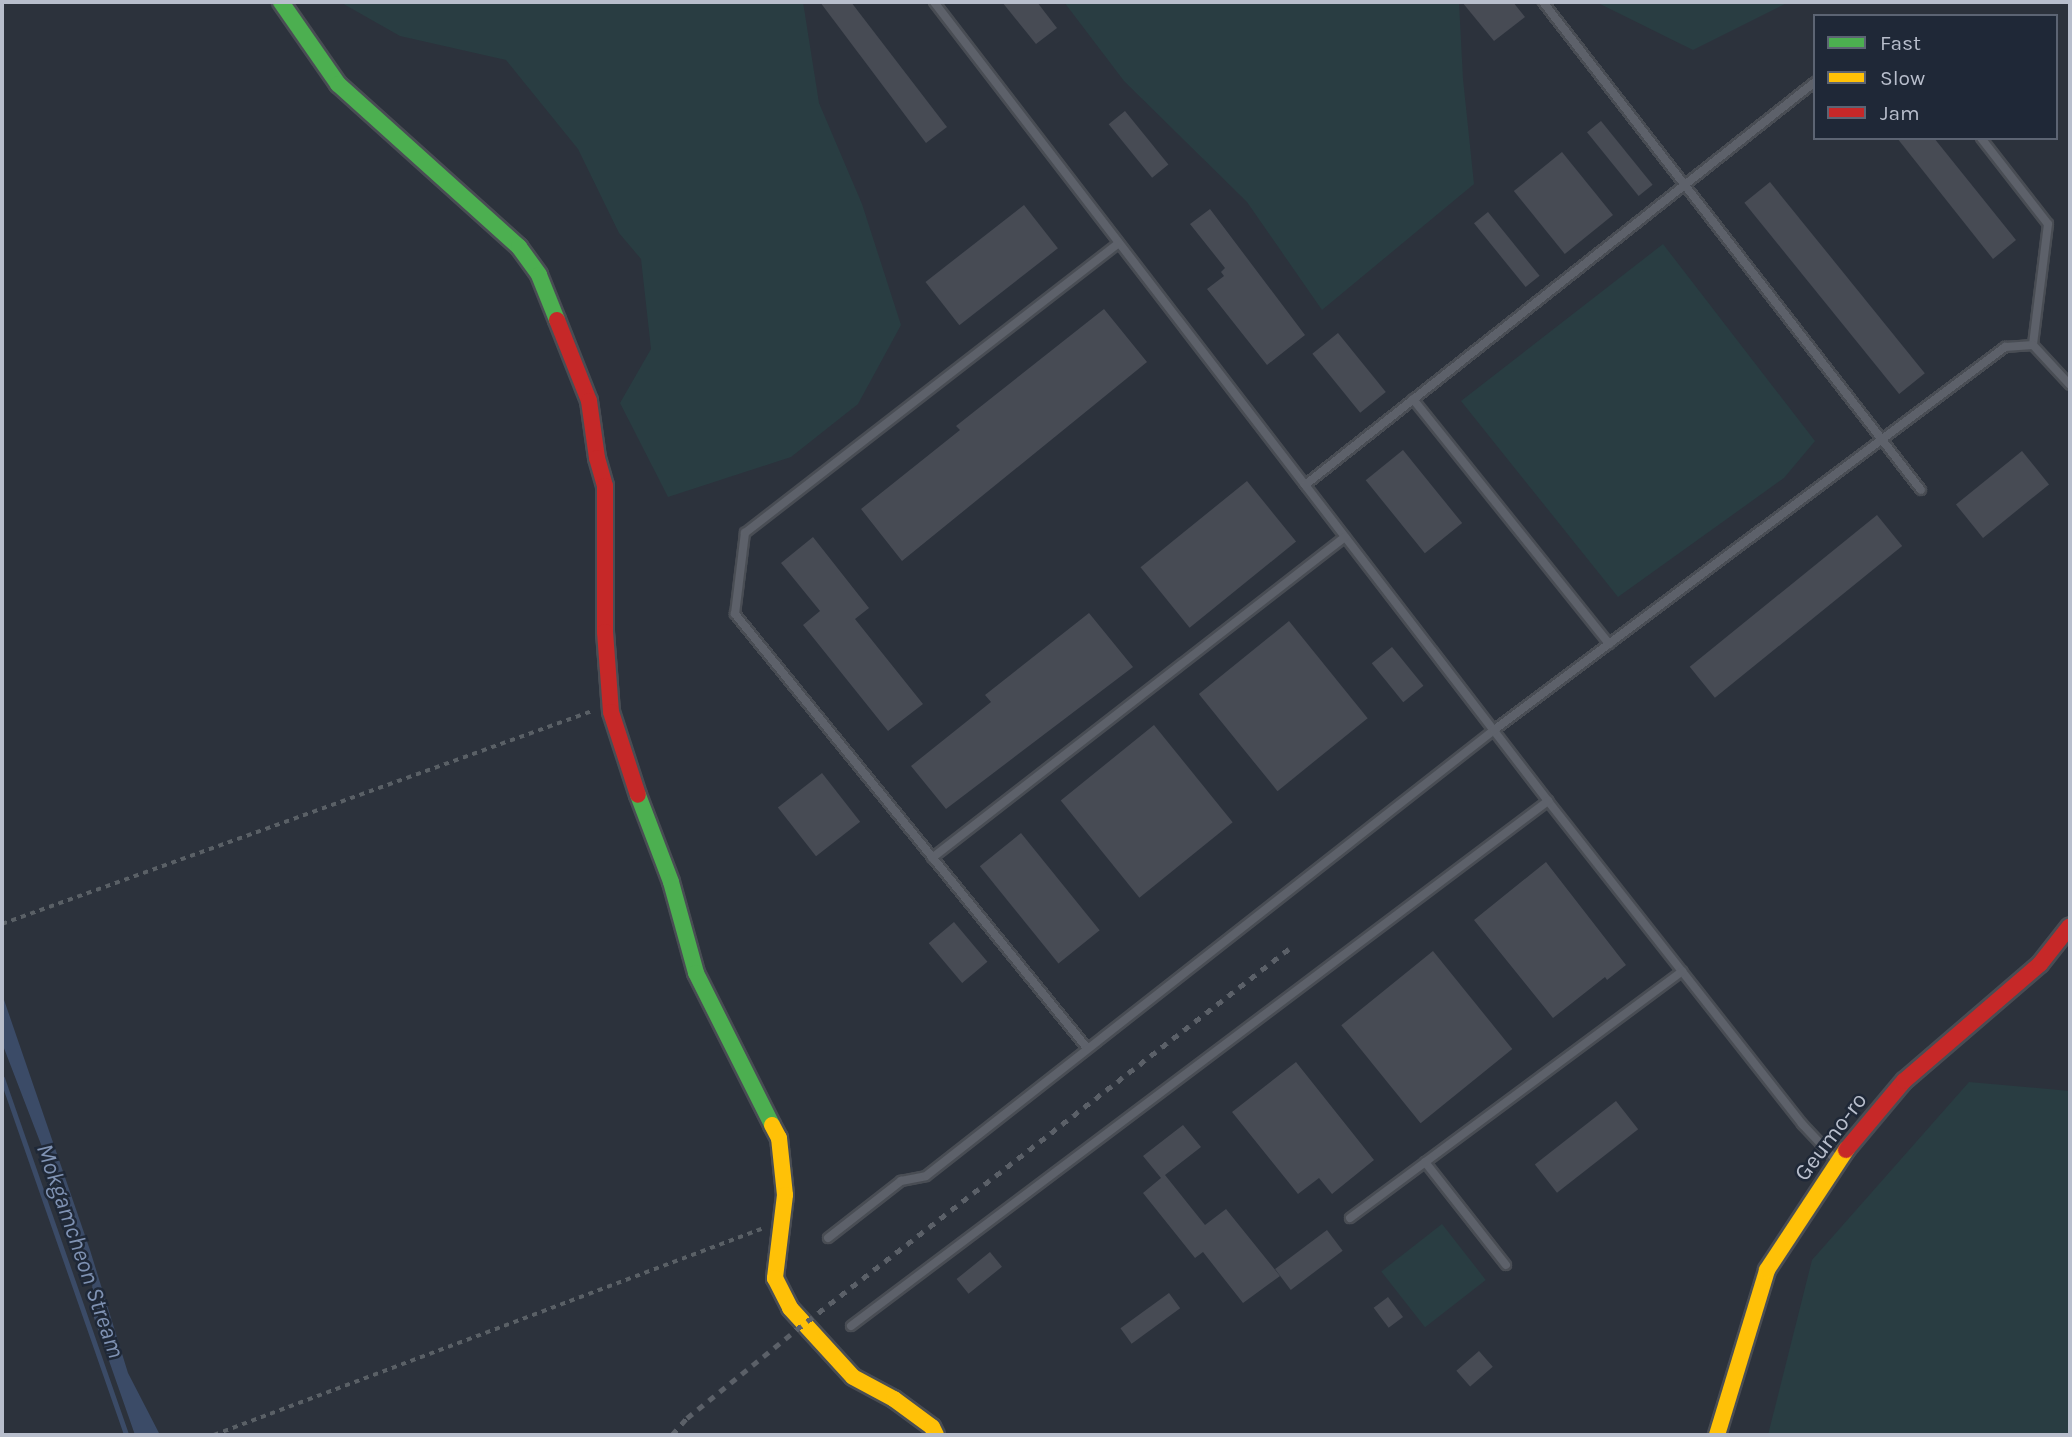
<!DOCTYPE html>
<style>
body{margin:0}
#map{position:relative;width:2072px;height:1437px;overflow:hidden;background:#2c323c;font-family:Karla,sans-serif}
div>[style]{position:absolute}
[style*='--x']{left:calc(var(--x)*1px);top:calc(var(--y)*1px);width:calc(var(--w)*1px);rotate:calc(var(--a)*1deg)}
.green>*{inset:0;background:#293d42;transform-origin:0 0}
.water>*{inset:0;background:#3b4b67}
.stream>*{height:5px;margin:-2.5px;padding:0 2.5px;transform-origin:2.5px;border-radius:2.5px;background:#3b4b67}
.building>*{inset:0;background:#474b54;transform-origin:0 0}
.path>*{height:3.5px;margin-top:-1.75px;transform-origin:0;background:repeating-linear-gradient(90deg,#5a6066 0 5px,transparent 0 10px)}
.roads{filter:drop-shadow(2px 0 #494d54) drop-shadow(-2px 0 #494d54) drop-shadow(0 2px #494d54) drop-shadow(0 -2px #494d54)}
.lane>*{height:8px;margin:-4px;padding:0 4px;transform-origin:4px;border-radius:4px;background:#5d616a}
.fast>*{height:16px;margin:-8px;padding:0 8px;transform-origin:8px;border-radius:8px;background:#4caf50}
.slow>*{height:16px;margin:-8px;padding:0 8px;transform-origin:8px;border-radius:8px;background:#ffc107}
.jam>*{height:16px;margin:-8px;padding:0 8px;transform-origin:8px;border-radius:8px;background:#c62828}
.rail>*{height:5px;margin-top:-2.5px;transform-origin:0;background:repeating-linear-gradient(90deg,#5b6068 0 7px,transparent 0 14px)}
span{translate:-50% -50%;white-space:nowrap;text-align:center;line-height:1.15;-webkit-text-stroke:5px #1f2837;paint-order:stroke}
.street-label{font-size:23px;color:#b8becc}
.water-label{font-size:24px;color:#7f92b3;font-style:italic}
.frame{position:absolute;inset:0;border:4px solid #b8becc;pointer-events:none}
.legend{position:absolute;left:1813px;top:14px;width:245px;height:126px;box-sizing:border-box;background:#1f2837;border:2px solid #5c6473;margin:0;padding:9px 12px;list-style:none;font-size:21px;color:#b8becc}
.legend li{display:flex;align-items:center;gap:14px;height:35px}
.legend b{width:35px;border:2px solid #5c6473}
</style>
<div id="map">
<div class="green">
<i style="clip-path:polygon(340px 2px,803px 2px,819px 103px,862px 204px,901px 325px,858px 404px,791px 457px,668px 497px,620px 403px,651px 349px,641px 259px,619px 233px,578px 149px,506px 60px,400px 36px)"></i>
<i style="clip-path:polygon(1064px 2px,1459px 2px,1463px 79px,1474px 184px,1322px 310px,1247px 202px,1124px 81px)"></i>
<i style="clip-path:polygon(1596px 2px,1789px 2px,1693px 50px)"></i>
<i style="clip-path:polygon(1663px 244px,1815px 441px,1784px 478px,1618px 597px,1461px 401px)"></i>
<i style="clip-path:polygon(1969px 1082px,2070px 1091px,2070px 1435px,1768px 1435px,1812px 1260px)"></i>
<i style="left:1442px;top:1224px;width:71px;height:77px;rotate:52deg"></i>
</div>
<div class="water">
<i style="clip-path:polygon(2px 994px,90px 1250px,128px 1373px,160px 1435px,135px 1435px,93px 1315px,92px 1277px,2px 1043px)"></i>
</div>
<div class="stream">
<i style="--x:2;--y:1078;--w:378;--a:70.8"></i>
</div>
<div class="building">
<i style="clip-path:polygon(820px 2px,851px 2px,947px 127px,926px 143px)"></i>
<i style="clip-path:polygon(1002px 2px,1037px 2px,1057px 28px,1036px 44px)"></i>
<i style="clip-path:polygon(1462px 2px,1513px 2px,1525px 17px,1494px 41px)"></i>
<i style="left:1125px;top:111px;width:69px;height:21px;rotate:51deg"></i>
<i style="left:1601px;top:121px;width:82px;height:18px;rotate:51deg"></i>
<i style="clip-path:polygon(1897px 138px,1934px 138px,2016px 240px,1993px 259px)"></i>
<i style="left:1562px;top:152px;width:81px;height:62px;rotate:51deg"></i>
<i style="left:1770px;top:182px;width:246px;height:33px;rotate:51deg"></i>
<i style="left:1024px;top:205px;width:55px;height:125px;rotate:52deg"></i>
<i style="clip-path:polygon(1210px 209px,1305px 335px,1267px 365px,1207px 289px,1224px 276px,1221px 272px,1225px 268px,1190px 224px)"></i>
<i style="left:1488px;top:212px;width:82px;height:18px;rotate:51deg"></i>
<i style="clip-path:polygon(1104px 309px,1147px 362px,902px 561px,861px 509px,960px 430px,956px 426px)"></i>
<i style="left:1338px;top:333px;width:76px;height:33px;rotate:51deg"></i>
<i style="left:1403px;top:450px;width:94px;height:48px;rotate:51deg"></i>
<i style="left:2022px;top:451px;width:43px;height:85px;rotate:51deg"></i>
<i style="left:1247px;top:481px;width:78px;height:137px;rotate:51deg"></i>
<i style="left:1877px;top:515px;width:40px;height:241px;rotate:51deg"></i>
<i style="clip-path:polygon(813px 537px,869px 608px,855px 619px,923px 704px,888px 731px,803px 625px,820px 611px,781px 563px)"></i>
<i style="clip-path:polygon(1089px 613px,1133px 667px,946px 809px,911px 766px,991px 702px,985px 695px)"></i>
<i style="left:1289px;top:621px;width:125px;height:116px;rotate:51deg"></i>
<i style="left:1392px;top:647px;width:50px;height:26px;rotate:51deg"></i>
<i style="left:1154px;top:725px;width:125px;height:120px;rotate:51deg"></i>
<i style="left:822px;top:773px;width:62px;height:56px;rotate:52deg"></i>
<i style="left:1021px;top:833px;width:125px;height:53px;rotate:51deg"></i>
<i style="clip-path:polygon(1546px 862px,1626px 965px,1607px 980px,1605px 977px,1553px 1018px,1474px 920px)"></i>
<i style="left:954px;top:922px;width:52px;height:33px;rotate:50deg"></i>
<i style="left:1433px;top:951px;width:126px;height:118px;rotate:51deg"></i>
<i style="clip-path:polygon(1296px 1062px,1374px 1160px,1332px 1194px,1319px 1178px,1298px 1194px,1232px 1112px)"></i>
<i style="left:1616px;top:1101px;width:36px;height:103px;rotate:52deg"></i>
<i style="clip-path:polygon(1183px 1125px,1201px 1147px,1165px 1175px,1205px 1225px,1226px 1209px,1280px 1276px,1243px 1303px,1203px 1252px,1195px 1258px,1143px 1193px,1161px 1178px,1143px 1156px)"></i>
<i style="left:1327px;top:1230px;width:26px;height:65px;rotate:53deg"></i>
<i style="left:990px;top:1252px;width:19px;height:43px;rotate:51deg"></i>
<i style="left:1169px;top:1293px;width:19px;height:60px;rotate:54deg"></i>
<i style="left:1388px;top:1297px;width:25px;height:18px;rotate:53deg"></i>
<i style="left:1479px;top:1351px;width:21px;height:30px;rotate:49deg"></i>
</div>
<div class="path">
<i style="--x:2;--y:924;--w:627;--a:-19.85"></i>
<i style="--x:214;--y:1435;--w:585;--a:-20.64"></i>
</div>
<div class="roads">
<div class="lane">
<i style="--x:934;--y:2;--w:1008;--a:52.46"></i>
<i style="--x:1548;--y:801;--w:411;--a:51.8"></i>
<i style="--x:1802;--y:1124;--w:48;--a:46.7"></i>
<i style="--x:1543;--y:2;--w:617;--a:52.24"></i>
<i style="--x:1981;--y:138;--w:109;--a:52.1"></i>
<i style="--x:2048;--y:224;--w:122;--a:97.1"></i>
<i style="--x:1413;--y:399;--w:314;--a:51.3"></i>
<i style="--x:1305;--y:485;--w:650;--a:-38.32"></i>
<i style="--x:932;--y:858;--w:523;--a:-37.86"></i>
<i style="--x:1087;--y:1048;--w:559;--a:-129.04"></i>
<i style="--x:735;--y:614;--w:82;--a:-83"></i>
<i style="--x:745;--y:533;--w:473;--a:-37.8"></i>
<i style="--x:1425;--y:1162;--w:131;--a:51.8"></i>
<i style="--x:1350;--y:1218;--w:414;--a:-36.6"></i>
<i style="--x:828;--y:1238;--w:93;--a:-38"></i>
<i style="--x:901;--y:1181;--w:25;--a:-11"></i>
<i style="--x:926;--y:1176;--w:722;--a:-38.14"></i>
<i style="--x:1494;--y:730;--w:639;--a:-36.85"></i>
<i style="--x:2005;--y:347;--w:28;--a:-4"></i>
<i style="--x:2033;--y:345;--w:54;--a:47.2"></i>
<i style="--x:851;--y:1326;--w:873;--a:-36.99"></i>
</div>
<div class="fast">
<i style="--x:281;--y:2;--w:100;--a:55.2"></i>
<i style="--x:338;--y:84;--w:244;--a:42"></i>
<i style="--x:519;--y:247;--w:34;--a:54"></i>
<i style="--x:539;--y:275;--w:48;--a:68.2"></i>
<i style="--x:638;--y:795;--w:93;--a:69.2"></i>
<i style="--x:671;--y:882;--w:94;--a:74.6"></i>
<i style="--x:696;--y:973;--w:170;--a:63.4"></i>
</div>
<div class="slow">
<i style="--x:772;--y:1125;--w:15;--a:62"></i>
<i style="--x:779;--y:1138;--w:57;--a:84"></i>
<i style="--x:785;--y:1195;--w:84;--a:96.9"></i>
<i style="--x:775;--y:1278;--w:34;--a:63"></i>
<i style="--x:790;--y:1308;--w:93;--a:47.6"></i>
<i style="--x:853;--y:1377;--w:47;--a:28.2"></i>
<i style="--x:894;--y:1399;--w:47;--a:36.4"></i>
<i style="--x:932;--y:1427;--w:9;--a:63"></i>
<i style="--x:1717;--y:1435;--w:172;--a:-73.1"></i>
<i style="--x:1767;--y:1270;--w:144;--a:-56.6"></i>
</div>
<div class="jam">
<i style="--x:557;--y:320;--w:87;--a:68.4"></i>
<i style="--x:589;--y:401;--w:58;--a:82"></i>
<i style="--x:597;--y:458;--w:29;--a:74"></i>
<i style="--x:605;--y:486;--w:146;--a:90"></i>
<i style="--x:605;--y:632;--w:80;--a:85.7"></i>
<i style="--x:611;--y:712;--w:87;--a:72"></i>
<i style="--x:1846;--y:1150;--w:90;--a:-50"></i>
<i style="--x:1904;--y:1081;--w:179;--a:-40.7"></i>
<i style="--x:2040;--y:964;--w:48;--a:-51.7"></i>
</div>
</div>
<div class="rail">
<i style="--x:672;--y:1435;--w:23;--a:-49"></i>
<i style="--x:687;--y:1418;--w:140;--a:-38.9"></i>
<i style="--x:796;--y:1330;--w:629;--a:-37.71"></i>
</div>
<div class="street-label">
<span style="left:1831px;top:1137px;rotate:-53deg">Geumo-ro</span>
</div>
<div class="water-label">
<span style="left:80px;top:1251px;rotate:71deg">Mokgamcheon Stream</span>
</div>
<div class="frame"></div>
<ul class="legend">
<li><b style="height:9px;background:#4caf50"></b>Fast</li>
<li><b style="height:9px;background:#ffc107"></b>Slow</li>
<li><b style="height:9px;background:#c62828"></b>Jam</li>
</ul>
</div>
